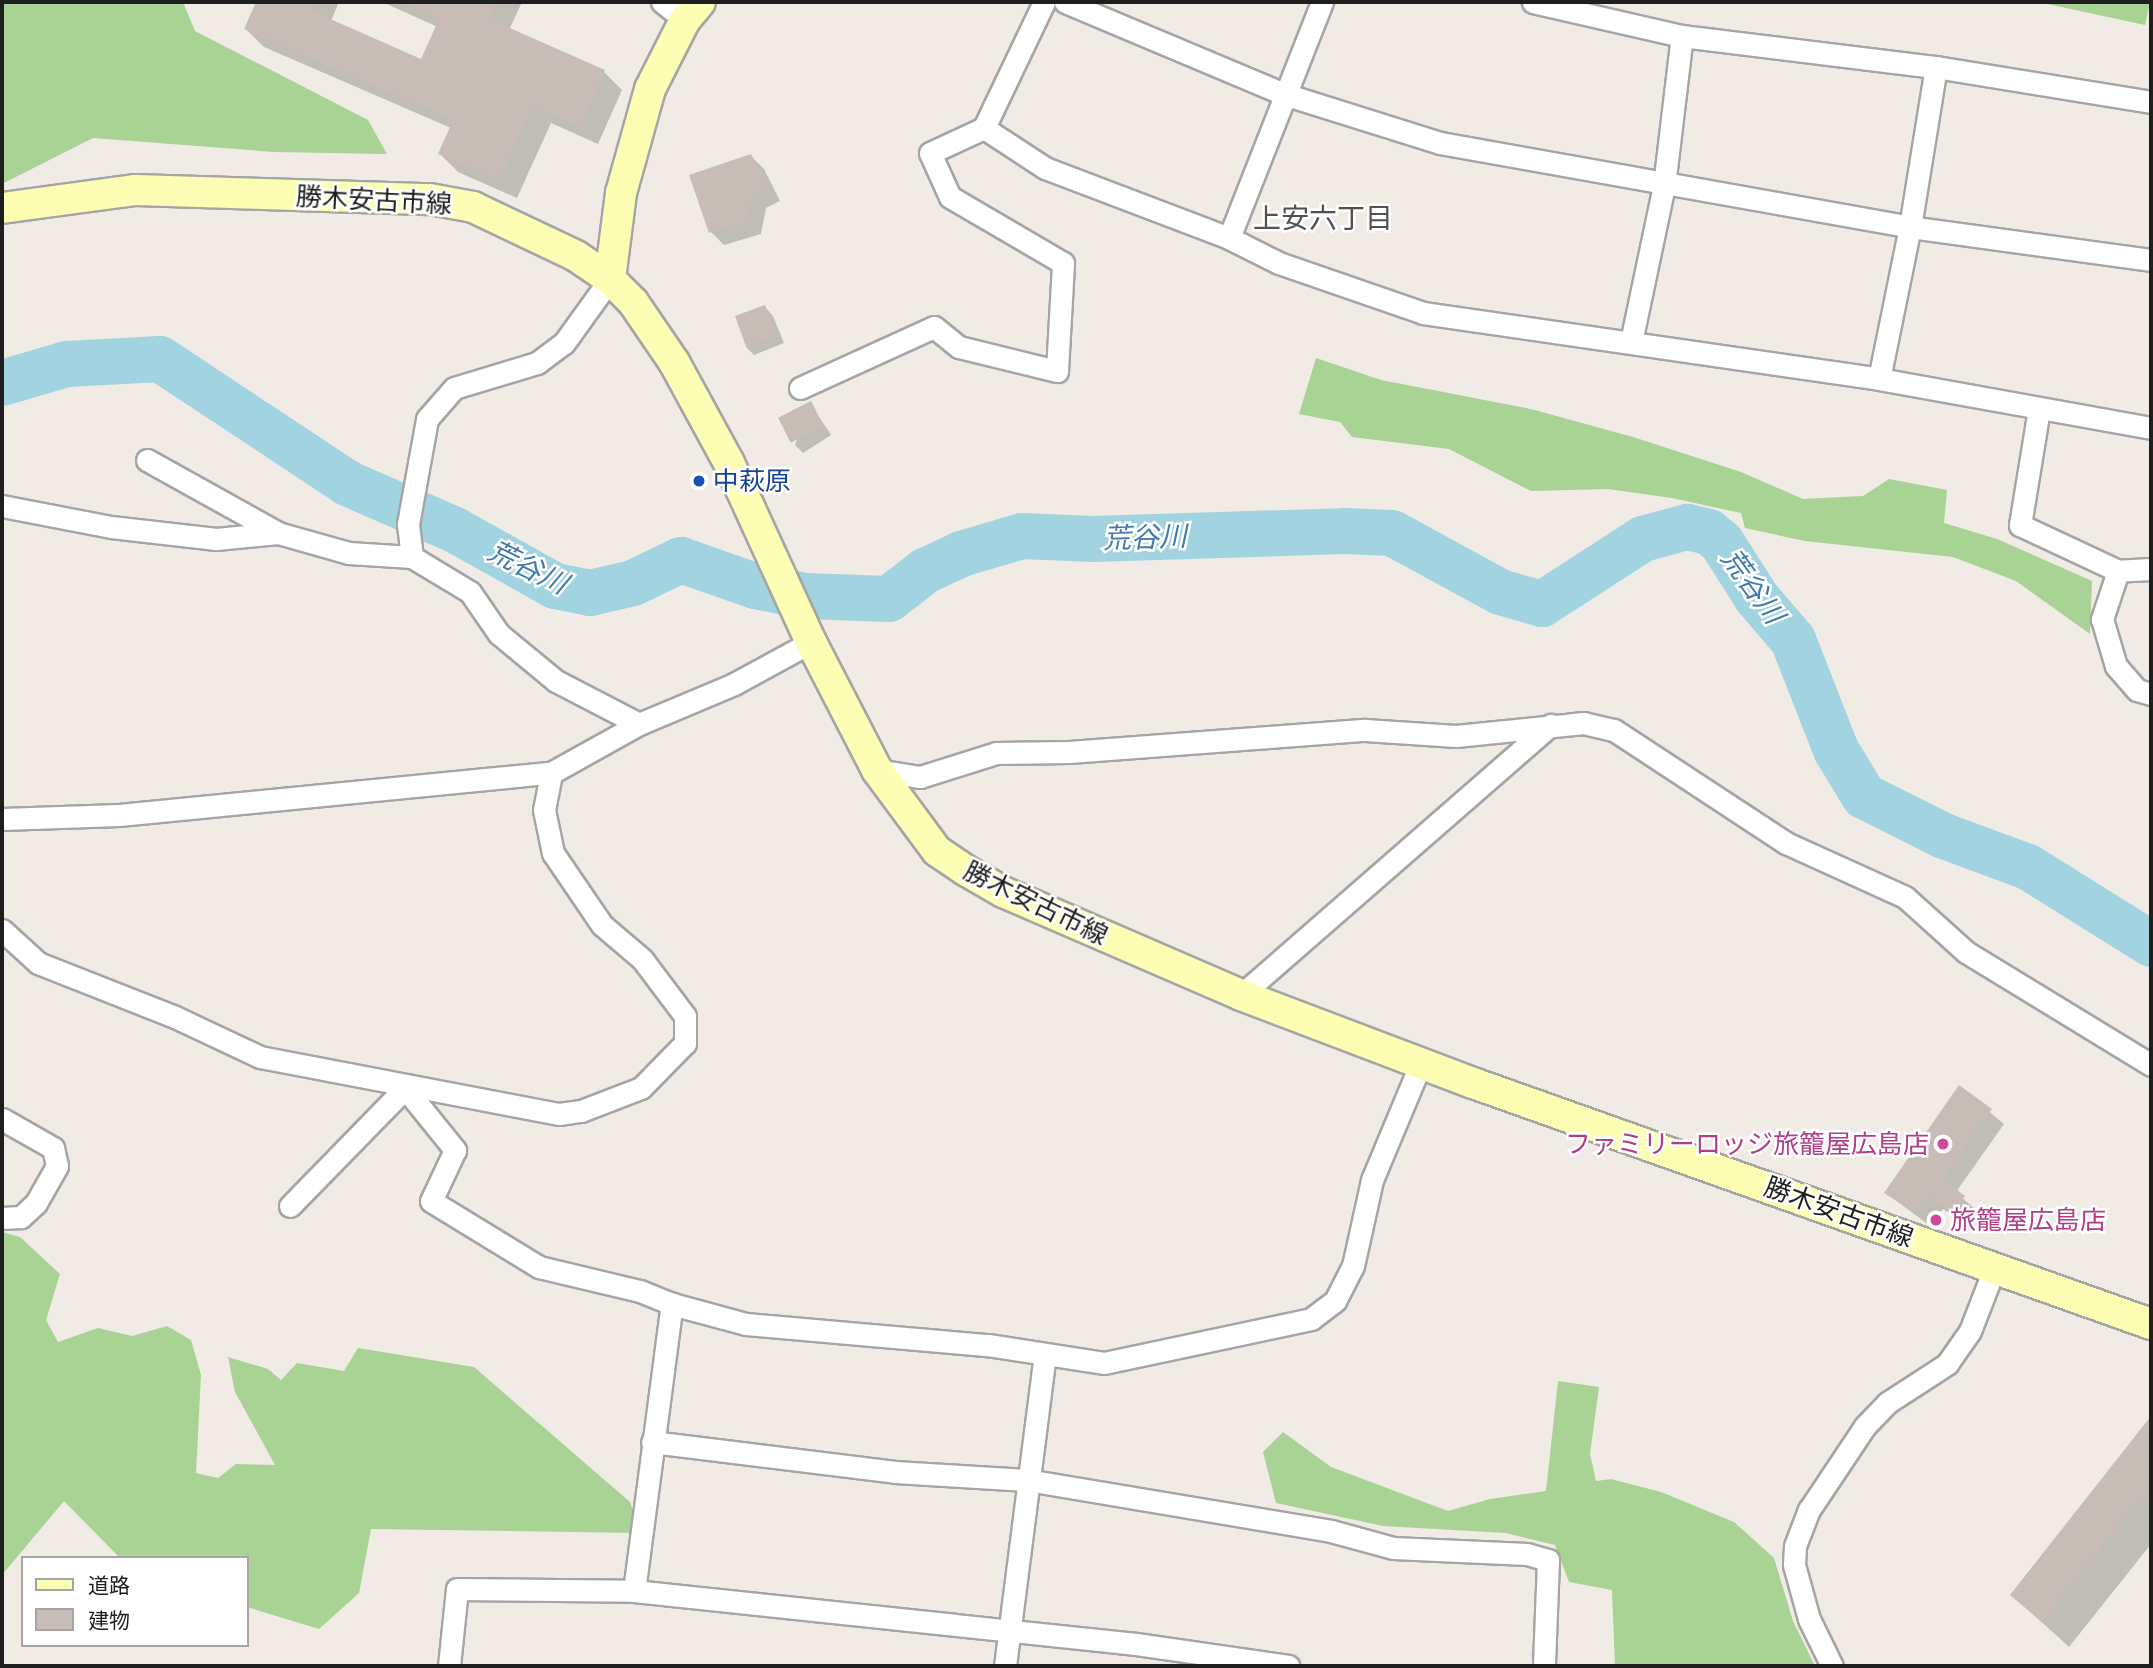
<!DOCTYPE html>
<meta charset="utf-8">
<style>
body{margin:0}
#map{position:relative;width:2153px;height:1668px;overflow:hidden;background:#f0ebe4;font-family:"Titillium Web","Noto Sans JP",sans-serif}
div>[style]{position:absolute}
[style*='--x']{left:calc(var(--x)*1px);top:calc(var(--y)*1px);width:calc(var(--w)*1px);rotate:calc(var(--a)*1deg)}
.forest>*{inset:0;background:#a9d295}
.shadow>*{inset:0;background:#0003}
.river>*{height:46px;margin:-23px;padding:0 23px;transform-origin:23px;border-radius:23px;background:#a1d4e0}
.building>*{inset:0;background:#c8bdb6;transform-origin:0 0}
.roads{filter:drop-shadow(2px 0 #a5a5a5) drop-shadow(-2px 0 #a5a5a5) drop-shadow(0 2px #a5a5a5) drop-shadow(0 -2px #a5a5a5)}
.street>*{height:21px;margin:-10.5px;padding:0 10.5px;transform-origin:10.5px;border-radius:10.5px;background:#fff}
.secondary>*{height:30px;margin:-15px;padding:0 15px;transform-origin:15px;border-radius:15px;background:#fcfeb4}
.dots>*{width:19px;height:19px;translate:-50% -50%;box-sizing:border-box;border:4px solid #fff;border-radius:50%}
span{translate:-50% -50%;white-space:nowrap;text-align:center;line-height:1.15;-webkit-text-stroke:5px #fff;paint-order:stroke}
.street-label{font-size:26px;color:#1e1e1e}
.transit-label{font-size:26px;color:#164399}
.left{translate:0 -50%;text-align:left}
.hotel-label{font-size:26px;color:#b23c85}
.right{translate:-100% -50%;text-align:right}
.neighbourhood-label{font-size:28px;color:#515151}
.water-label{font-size:28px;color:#417aac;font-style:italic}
.frame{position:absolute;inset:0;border:4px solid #1e1e1e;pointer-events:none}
.legend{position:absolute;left:21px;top:1556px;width:228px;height:91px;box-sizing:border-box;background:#fff;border:2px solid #a5a5a5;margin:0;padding:9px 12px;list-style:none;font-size:21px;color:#1e1e1e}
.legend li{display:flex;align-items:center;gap:14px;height:35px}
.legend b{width:35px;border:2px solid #a5a5a5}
</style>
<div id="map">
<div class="forest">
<i style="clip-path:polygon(2px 2px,183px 2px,195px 31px,368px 120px,387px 154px,274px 152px,93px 138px,2px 184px)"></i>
<i style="clip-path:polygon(2038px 2px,2150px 2px,2145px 25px)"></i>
<i style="clip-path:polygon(1316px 358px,1381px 380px,1531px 409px,1633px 437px,1741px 472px,1803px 499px,1863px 496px,1889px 479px,1947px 490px,1944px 523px,1997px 539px,2092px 581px,2090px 634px,2016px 581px,1953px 557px,1805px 541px,1745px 528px,1741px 513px,1672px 498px,1608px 489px,1531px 491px,1449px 449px,1352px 437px,1340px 422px,1299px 414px)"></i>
<i style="clip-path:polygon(2px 1232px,20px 1237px,60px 1274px,46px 1320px,58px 1342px,98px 1328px,132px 1336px,167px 1326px,191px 1340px,201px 1375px,196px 1473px,218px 1478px,236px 1464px,275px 1465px,235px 1392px,228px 1357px,268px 1369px,281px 1380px,297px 1363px,344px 1371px,358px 1348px,474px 1367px,630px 1502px,641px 1533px,371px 1529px,359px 1593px,319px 1629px,247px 1607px,247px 1558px,120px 1558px,64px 1501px,2px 1575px)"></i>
<i style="clip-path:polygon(1558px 1381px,1599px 1387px,1590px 1454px,1596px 1481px,1611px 1479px,1661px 1492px,1734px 1522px,1774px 1558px,1793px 1621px,1815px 1666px,1615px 1666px,1612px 1590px,1569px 1582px,1555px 1545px,1506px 1533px,1383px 1526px,1276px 1503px,1263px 1452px,1283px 1432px,1331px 1467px,1448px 1511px,1490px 1499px,1546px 1491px)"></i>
</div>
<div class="shadow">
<i style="clip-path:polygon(258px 2px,339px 2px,331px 21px,422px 62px,438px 27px,382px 2px,522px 2px,509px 30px,604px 72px,622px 90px,598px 144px,551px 123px,517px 198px,458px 172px,440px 154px,451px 128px,264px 47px,246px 29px)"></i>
<i style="clip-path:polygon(751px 156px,764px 169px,780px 201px,766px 208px,761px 234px,724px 245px,711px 232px)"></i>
<i style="clip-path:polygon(765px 307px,773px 316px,784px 343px,754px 355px,746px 347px)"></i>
<i style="clip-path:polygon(810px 403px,831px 435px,803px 453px,795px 445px)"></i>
<i style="clip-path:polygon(1960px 1088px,2004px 1124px,1956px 1192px,1977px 1211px,1967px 1224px,1943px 1209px,1929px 1225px,1886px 1193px)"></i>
<i style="clip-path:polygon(2151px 1419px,2151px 1544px,2069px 1647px,2012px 1595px)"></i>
</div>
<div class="river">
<i style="--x:2;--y:383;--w:68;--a:-16.3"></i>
<i style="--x:67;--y:364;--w:93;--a:-3.1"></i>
<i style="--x:160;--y:359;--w:224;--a:33.5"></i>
<i style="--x:347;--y:483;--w:118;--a:23.5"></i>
<i style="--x:455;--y:530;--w:115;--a:29.2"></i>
<i style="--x:555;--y:586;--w:36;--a:11"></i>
<i style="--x:590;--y:593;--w:44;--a:-13.1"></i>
<i style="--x:633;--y:583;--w:53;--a:-25.6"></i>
<i style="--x:681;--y:560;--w:78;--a:19.4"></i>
<i style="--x:755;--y:586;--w:51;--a:11.3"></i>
<i style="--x:805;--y:596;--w:84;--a:2"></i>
<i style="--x:889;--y:599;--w:46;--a:-37.9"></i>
<i style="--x:925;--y:571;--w:40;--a:-25"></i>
<i style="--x:961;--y:554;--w:64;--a:-16.4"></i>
<i style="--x:1022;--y:536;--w:71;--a:2.4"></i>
<i style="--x:1093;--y:539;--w:251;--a:-1.8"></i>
<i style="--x:1344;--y:531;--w:48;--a:2.4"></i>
<i style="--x:1392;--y:533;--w:123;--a:28.6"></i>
<i style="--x:1500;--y:592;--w:44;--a:15.9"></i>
<i style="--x:1542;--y:604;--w:120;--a:-32.8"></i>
<i style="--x:1643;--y:539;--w:46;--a:-15.3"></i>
<i style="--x:1687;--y:527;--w:23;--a:13"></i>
<i style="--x:1709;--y:532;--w:17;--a:40"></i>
<i style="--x:1722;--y:543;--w:65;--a:57.5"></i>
<i style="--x:1757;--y:598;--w:55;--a:49.4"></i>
<i style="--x:1793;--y:640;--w:118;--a:68.6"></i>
<i style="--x:1836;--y:750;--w:54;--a:58.7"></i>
<i style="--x:1864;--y:796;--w:89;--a:26.6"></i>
<i style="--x:1944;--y:836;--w:90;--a:20.3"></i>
<i style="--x:2028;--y:867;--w:145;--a:32"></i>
</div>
<div class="building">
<i style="clip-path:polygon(256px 2px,313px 2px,310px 10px,421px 59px,439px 19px,401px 2px,496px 2px,489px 19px,605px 70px,580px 127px,532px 106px,499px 181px,438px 154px,453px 120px,244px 29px)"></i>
<i style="clip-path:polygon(751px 154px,768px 187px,753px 195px,748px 221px,709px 233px,689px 175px)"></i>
<i style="left:765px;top:305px;width:32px;height:32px;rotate:70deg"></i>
<i style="left:811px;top:401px;width:28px;height:37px;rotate:63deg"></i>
<i style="clip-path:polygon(1959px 1085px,1992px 1109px,1943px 1179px,1965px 1196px,1953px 1212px,1929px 1197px,1915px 1213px,1884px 1193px)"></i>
<i style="clip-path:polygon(2151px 1416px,2151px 1485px,2042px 1622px,2010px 1595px)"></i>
</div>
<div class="roads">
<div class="street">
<i style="--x:662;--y:2;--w:29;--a:38"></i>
<i style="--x:1044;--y:2;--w:140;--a:115.5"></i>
<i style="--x:984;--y:128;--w:73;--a:33.3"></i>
<i style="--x:1045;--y:168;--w:197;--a:20.8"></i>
<i style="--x:1229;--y:238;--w:56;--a:26.6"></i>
<i style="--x:1279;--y:263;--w:152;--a:19.1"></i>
<i style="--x:1423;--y:313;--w:461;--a:8.2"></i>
<i style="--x:1879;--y:379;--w:276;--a:10.2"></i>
<i style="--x:1065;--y:2;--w:238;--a:22.8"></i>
<i style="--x:1284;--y:94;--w:164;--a:17.4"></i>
<i style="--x:1440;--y:143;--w:477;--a:10.1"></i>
<i style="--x:1910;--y:227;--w:243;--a:7.8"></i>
<i style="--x:1533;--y:2;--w:153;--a:12.9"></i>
<i style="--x:1682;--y:36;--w:256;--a:7"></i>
<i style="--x:1936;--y:67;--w:218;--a:9.2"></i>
<i style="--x:1229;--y:238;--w:254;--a:-68.5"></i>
<i style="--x:1631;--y:342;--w:159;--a:-78.1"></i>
<i style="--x:1664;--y:186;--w:151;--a:-83.2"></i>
<i style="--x:1879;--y:379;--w:155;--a:-78.5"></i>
<i style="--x:1910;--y:227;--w:162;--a:-80.8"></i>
<i style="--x:800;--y:388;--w:147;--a:-24.5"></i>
<i style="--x:934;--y:327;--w:32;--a:39"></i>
<i style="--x:959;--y:347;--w:101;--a:13.8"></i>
<i style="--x:1057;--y:371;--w:108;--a:-86.8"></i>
<i style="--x:1063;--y:263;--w:131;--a:-149.7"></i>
<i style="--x:950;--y:197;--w:48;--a:-114.4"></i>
<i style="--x:930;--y:153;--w:60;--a:-24.8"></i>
<i style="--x:2039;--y:409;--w:118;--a:99.3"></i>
<i style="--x:2020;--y:525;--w:108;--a:25.1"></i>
<i style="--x:147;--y:460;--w:150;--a:29.1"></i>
<i style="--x:2;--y:506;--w:111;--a:10.9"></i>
<i style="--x:111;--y:527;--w:106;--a:6.5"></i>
<i style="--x:216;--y:539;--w:62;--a:-5.5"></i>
<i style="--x:278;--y:533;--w:74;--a:15.7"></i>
<i style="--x:349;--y:553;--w:63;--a:3.6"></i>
<i style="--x:412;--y:557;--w:68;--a:31.1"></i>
<i style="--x:470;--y:592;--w:51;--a:55.4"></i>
<i style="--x:499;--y:634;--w:74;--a:39.5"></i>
<i style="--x:556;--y:681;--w:93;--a:27.4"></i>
<i style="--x:412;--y:557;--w:33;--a:-97"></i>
<i style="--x:408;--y:524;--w:107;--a:-79.7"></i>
<i style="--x:427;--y:419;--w:41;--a:-48.9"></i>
<i style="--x:454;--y:388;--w:87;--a:-16.8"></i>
<i style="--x:537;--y:363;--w:34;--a:-37"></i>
<i style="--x:564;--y:343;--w:79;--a:-54.3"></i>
<i style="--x:2151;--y:569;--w:33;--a:177"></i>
<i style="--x:2118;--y:571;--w:51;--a:108.4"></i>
<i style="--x:2102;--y:619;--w:49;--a:73.4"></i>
<i style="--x:2116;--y:666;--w:32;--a:49"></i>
<i style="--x:2137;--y:690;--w:15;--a:16"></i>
<i style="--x:877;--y:770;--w:44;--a:9.2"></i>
<i style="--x:920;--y:777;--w:80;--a:-17.5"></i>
<i style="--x:996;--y:753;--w:73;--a:-0.8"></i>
<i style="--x:1069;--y:752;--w:297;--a:-4.3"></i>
<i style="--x:1365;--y:730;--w:91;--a:3.8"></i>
<i style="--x:1456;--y:736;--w:128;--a:-5.8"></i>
<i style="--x:1583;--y:723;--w:32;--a:13"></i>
<i style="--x:1614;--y:730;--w:206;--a:33.3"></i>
<i style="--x:1786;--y:843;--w:131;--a:24.4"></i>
<i style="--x:1905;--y:897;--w:82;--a:42"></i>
<i style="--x:1966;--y:952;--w:217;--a:31.4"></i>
<i style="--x:2;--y:819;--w:117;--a:-2"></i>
<i style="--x:119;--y:815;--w:434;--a:-5.6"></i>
<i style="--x:551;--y:773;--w:101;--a:-29.1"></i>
<i style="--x:639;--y:724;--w:103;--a:-22.8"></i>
<i style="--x:734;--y:684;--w:88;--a:-28.6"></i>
<i style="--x:2;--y:930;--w:49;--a:42.5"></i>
<i style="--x:38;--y:963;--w:147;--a:21.5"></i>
<i style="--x:175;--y:1017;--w:94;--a:25.2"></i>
<i style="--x:260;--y:1057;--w:304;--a:10.8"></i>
<i style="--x:559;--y:1114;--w:22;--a:-8"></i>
<i style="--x:581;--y:1111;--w:64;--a:-21"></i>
<i style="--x:641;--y:1088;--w:63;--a:-45.6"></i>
<i style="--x:685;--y:1043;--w:27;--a:-90"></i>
<i style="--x:685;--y:1016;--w:71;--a:-127"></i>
<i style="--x:642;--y:959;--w:52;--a:-139.6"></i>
<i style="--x:602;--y:925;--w:87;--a:-124.2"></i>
<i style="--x:553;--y:853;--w:44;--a:-101.8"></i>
<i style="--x:544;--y:810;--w:38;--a:-79"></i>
<i style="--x:1241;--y:995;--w:411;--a:-41.1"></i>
<i style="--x:2;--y:1119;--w:59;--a:29.6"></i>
<i style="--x:53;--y:1148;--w:18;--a:77"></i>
<i style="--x:57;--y:1166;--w:43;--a:119.6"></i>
<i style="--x:36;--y:1203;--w:21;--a:137"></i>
<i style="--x:21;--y:1217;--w:19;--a:177"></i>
<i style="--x:290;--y:1206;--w:165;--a:-45.7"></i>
<i style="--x:405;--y:1088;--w:80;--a:51.1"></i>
<i style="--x:455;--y:1150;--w:56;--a:115.2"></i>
<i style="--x:431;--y:1201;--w:127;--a:31.4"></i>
<i style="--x:539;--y:1267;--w:104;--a:13.4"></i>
<i style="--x:640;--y:1291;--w:35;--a:22"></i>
<i style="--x:652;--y:1442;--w:245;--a:7"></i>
<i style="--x:895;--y:1472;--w:132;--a:3.5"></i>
<i style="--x:1027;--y:1480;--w:308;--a:9.5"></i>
<i style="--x:1331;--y:1531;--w:64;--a:15.3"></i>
<i style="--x:1393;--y:1548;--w:134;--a:2.6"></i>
<i style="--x:1527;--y:1554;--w:22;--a:16"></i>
<i style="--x:1548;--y:1560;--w:106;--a:92.2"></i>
<i style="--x:634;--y:1591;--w:290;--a:-82.5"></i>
<i style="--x:672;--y:1304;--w:77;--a:15.1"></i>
<i style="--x:746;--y:1324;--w:243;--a:5"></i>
<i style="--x:988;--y:1345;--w:117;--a:8.8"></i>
<i style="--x:1104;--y:1363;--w:212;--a:-12"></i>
<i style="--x:1311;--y:1319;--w:30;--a:-37"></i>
<i style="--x:1335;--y:1301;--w:39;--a:-63"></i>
<i style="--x:1353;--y:1266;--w:88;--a:-77.5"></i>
<i style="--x:1372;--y:1180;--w:127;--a:-67.3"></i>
<i style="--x:449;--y:1666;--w:77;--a:-84.1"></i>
<i style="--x:457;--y:1589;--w:177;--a:0.6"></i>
<i style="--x:634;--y:1591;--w:505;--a:6.03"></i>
<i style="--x:1136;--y:1644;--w:154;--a:8.2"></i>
<i style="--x:1005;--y:1666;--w:314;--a:-82.7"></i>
<i style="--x:1832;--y:1666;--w:52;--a:-116.1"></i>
<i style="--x:1809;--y:1619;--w:56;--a:-105.5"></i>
<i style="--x:1794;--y:1565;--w:19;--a:-87"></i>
<i style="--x:1795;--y:1546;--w:39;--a:-69"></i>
<i style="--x:1809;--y:1510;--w:101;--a:-56.3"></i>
<i style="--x:1865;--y:1426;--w:32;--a:-46"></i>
<i style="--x:1887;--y:1403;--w:72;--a:-33"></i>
<i style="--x:1947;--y:1364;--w:40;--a:-55.1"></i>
<i style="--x:1970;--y:1331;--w:66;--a:-68.8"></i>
</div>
<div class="secondary">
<i style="--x:2;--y:208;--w:135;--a:-7.7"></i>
<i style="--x:136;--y:190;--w:294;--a:1.8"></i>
<i style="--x:430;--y:199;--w:44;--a:10.5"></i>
<i style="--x:473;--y:207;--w:114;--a:25.4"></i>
<i style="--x:576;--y:256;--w:41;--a:34.1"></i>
<i style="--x:610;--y:279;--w:33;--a:45"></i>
<i style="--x:633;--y:302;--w:73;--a:55.7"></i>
<i style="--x:674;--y:362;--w:115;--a:61.4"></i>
<i style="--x:729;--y:463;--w:197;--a:65.4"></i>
<i style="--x:811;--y:642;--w:144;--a:62.7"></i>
<i style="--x:877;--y:770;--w:101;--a:53.5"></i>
<i style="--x:937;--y:851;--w:34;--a:34"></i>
<i style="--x:965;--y:870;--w:44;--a:30.1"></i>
<i style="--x:1003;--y:892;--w:259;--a:23.4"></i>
<i style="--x:1241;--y:995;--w:248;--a:20.8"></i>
<i style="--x:1473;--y:1083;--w:720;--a:19.57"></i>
<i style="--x:610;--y:279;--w:87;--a:-82.7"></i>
<i style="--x:621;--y:193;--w:108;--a:-74.4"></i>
<i style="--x:650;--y:89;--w:77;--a:-63.1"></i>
<i style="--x:685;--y:20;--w:23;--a:-50"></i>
</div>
</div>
<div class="dots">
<i style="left:699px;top:481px;background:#1a4fb4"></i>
<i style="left:1943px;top:1144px;background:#d1479c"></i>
<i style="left:1936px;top:1220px;background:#d1479c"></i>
</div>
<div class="street-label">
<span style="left:374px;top:200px;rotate:3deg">勝木安古市線</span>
<span style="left:1036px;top:903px;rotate:26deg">勝木安古市線</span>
<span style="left:1839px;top:1212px;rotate:20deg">勝木安古市線</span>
</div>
<div class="transit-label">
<span class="left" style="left:713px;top:481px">中萩原</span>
</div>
<div class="hotel-label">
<span class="right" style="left:1929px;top:1144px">ファミリーロッジ旅籠屋広島店</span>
<span class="left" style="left:1950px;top:1220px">旅籠屋広島店</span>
</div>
<div class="neighbourhood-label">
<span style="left:1323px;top:218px">上安六丁目</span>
</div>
<div class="water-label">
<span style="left:1145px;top:537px;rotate:-2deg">荒谷川</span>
<span style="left:528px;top:567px;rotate:26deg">荒谷川</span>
<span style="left:1753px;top:586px;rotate:54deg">荒谷川</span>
</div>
<div class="frame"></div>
<ul class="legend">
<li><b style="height:9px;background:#fcfeb4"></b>道路</li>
<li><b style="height:19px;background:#c8bdb6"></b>建物</li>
</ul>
</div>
